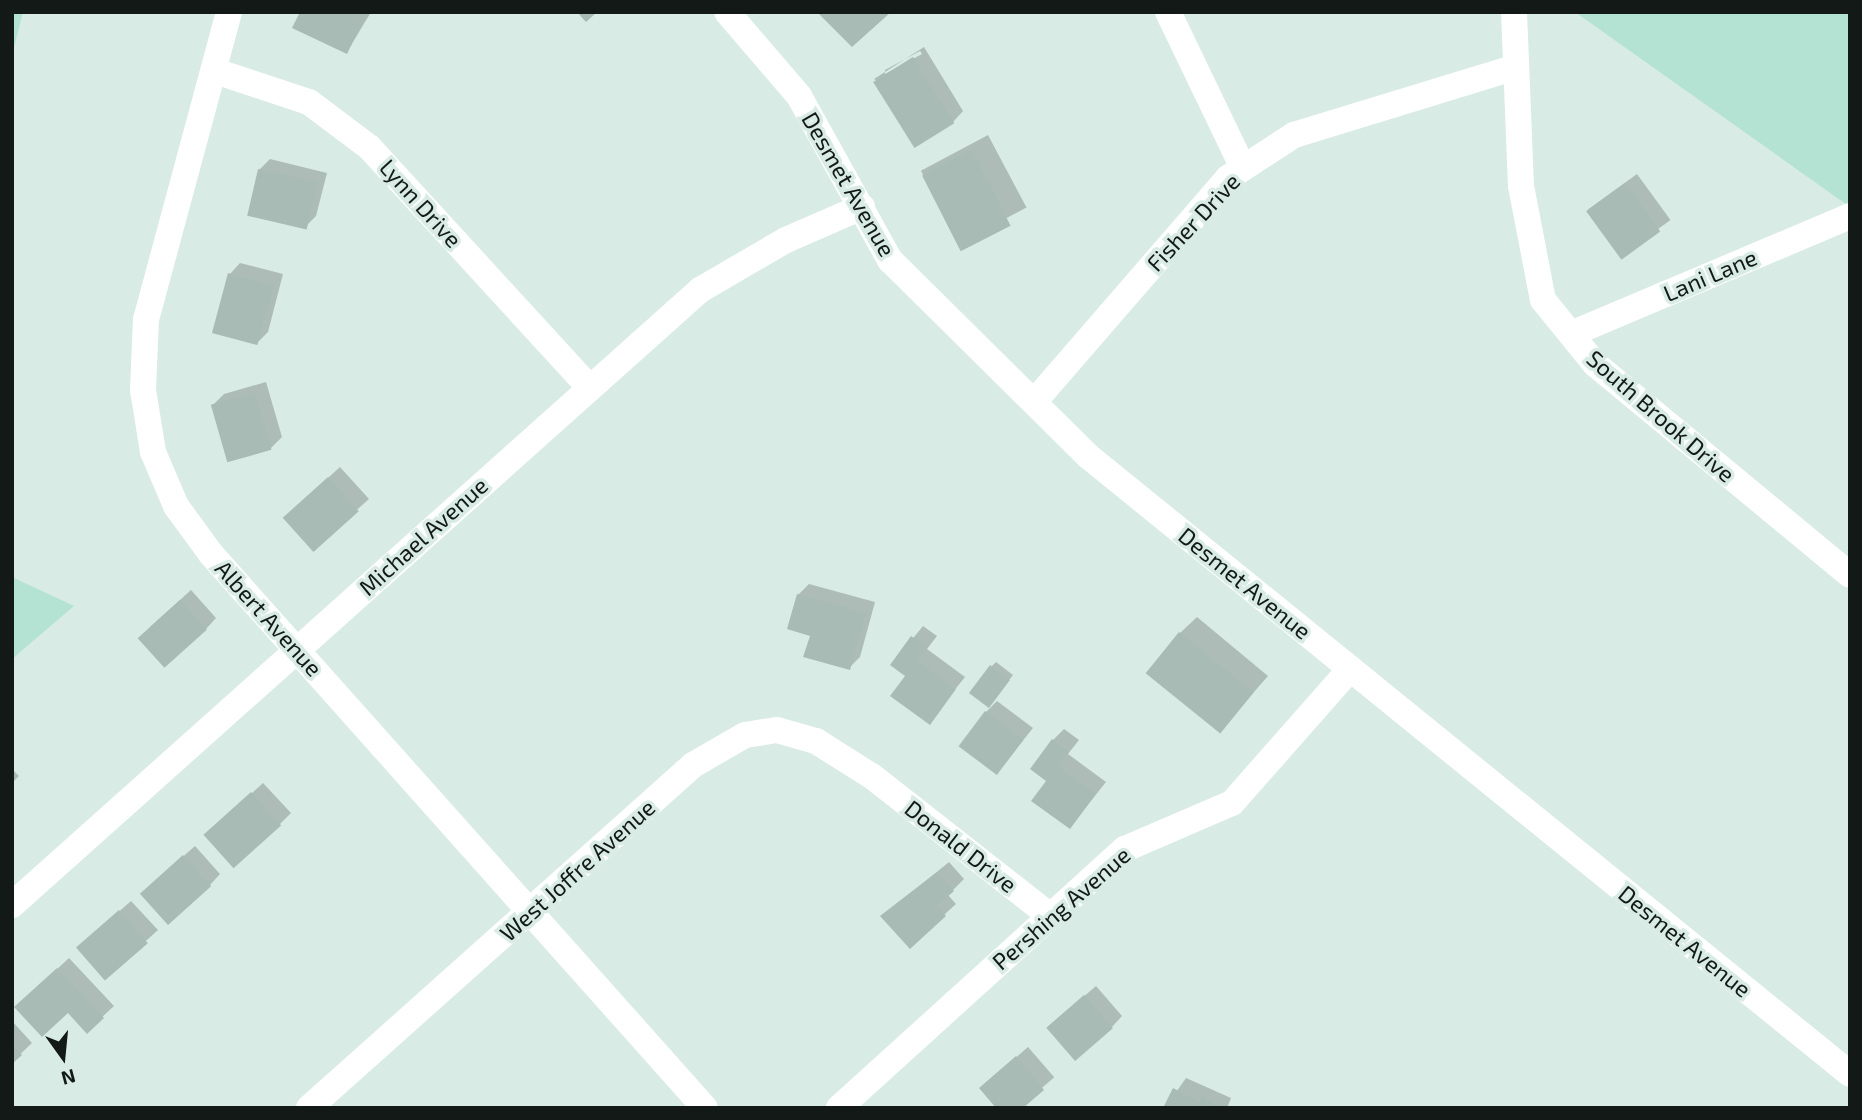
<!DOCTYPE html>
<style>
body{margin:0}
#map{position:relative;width:1862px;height:1120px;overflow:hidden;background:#d9ebe5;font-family:"Exo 2",sans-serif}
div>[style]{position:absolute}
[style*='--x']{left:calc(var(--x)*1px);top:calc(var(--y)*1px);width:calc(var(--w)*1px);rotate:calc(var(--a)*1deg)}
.green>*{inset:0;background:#b5e3d3}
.shadow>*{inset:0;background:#0003;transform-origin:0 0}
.building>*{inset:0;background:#a9bbb5;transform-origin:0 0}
.street>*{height:26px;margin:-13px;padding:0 13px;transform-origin:13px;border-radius:13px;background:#fff}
span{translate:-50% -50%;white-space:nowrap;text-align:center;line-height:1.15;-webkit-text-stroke:7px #d9ebe5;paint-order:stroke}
.street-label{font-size:23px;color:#121917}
.frame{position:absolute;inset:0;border:14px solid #121917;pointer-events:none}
.north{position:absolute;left:28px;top:1022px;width:70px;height:70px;-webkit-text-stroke:5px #d9ebe5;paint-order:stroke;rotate:165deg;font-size:19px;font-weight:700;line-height:28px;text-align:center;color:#121917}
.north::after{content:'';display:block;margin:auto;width:24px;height:32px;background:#121917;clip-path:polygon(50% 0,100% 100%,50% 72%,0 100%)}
</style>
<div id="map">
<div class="green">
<i style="clip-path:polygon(12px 12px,23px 12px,12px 56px)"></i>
<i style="clip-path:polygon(1575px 12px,1850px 12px,1850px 207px)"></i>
<i style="clip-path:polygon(12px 577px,74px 606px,12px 659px)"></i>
</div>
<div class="shadow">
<i style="clip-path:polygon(302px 12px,371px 12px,347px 52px)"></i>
<i style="clip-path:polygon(evenodd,924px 47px,963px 111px,953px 122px,874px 79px,924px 47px,920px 51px,922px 54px,885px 74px,885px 70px,920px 51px)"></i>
<i style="left:988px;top:135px;width:82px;height:76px;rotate:62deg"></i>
<i style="clip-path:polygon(270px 159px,327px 173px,316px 216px,305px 227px,259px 170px)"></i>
<i style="left:1637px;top:174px;width:57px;height:61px;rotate:54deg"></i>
<i style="clip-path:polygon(240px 263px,283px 274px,268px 332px,257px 343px,230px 274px)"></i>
<i style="clip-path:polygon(266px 382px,282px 437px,271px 448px,213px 405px,224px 394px)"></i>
<i style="clip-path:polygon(340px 467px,369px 499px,313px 549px,296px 507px)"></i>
<i style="clip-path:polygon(809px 584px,875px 602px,860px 657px,849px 668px,798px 595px)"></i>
<i style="clip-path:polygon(191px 590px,216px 618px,206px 629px,150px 627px)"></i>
<i style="clip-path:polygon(1197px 617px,1268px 676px,1220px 731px,1180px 633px)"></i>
<i style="clip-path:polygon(923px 626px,937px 636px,927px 649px,965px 677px,929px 722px,907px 676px,892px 664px)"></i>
<i style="clip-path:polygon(996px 662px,1013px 675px,989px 706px,991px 667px)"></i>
<i style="clip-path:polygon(997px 701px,1033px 728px,997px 773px,986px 712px)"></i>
<i style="clip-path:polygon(1064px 729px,1079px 740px,1068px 754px,1106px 782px,1070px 827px,1048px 780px,1053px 740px)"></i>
<i style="clip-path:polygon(12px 769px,19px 776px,12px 783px)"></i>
<i style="clip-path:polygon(263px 783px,291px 813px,280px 824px,217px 825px)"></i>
<i style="clip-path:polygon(195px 846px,220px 874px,210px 885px,153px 883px)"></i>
<i style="clip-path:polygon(949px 862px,964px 879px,948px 895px,956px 904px,910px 946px,883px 916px)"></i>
<i style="clip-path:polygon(131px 901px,158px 930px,105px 978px,90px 937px)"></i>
<i style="clip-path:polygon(69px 958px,114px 1006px,87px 1031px,68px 1011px,28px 996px)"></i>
<i style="clip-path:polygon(1096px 986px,1122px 1016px,1112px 1027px,1060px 1017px)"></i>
<i style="clip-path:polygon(12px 1021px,32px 1043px,12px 1062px)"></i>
<i style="left:1028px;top:1047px;width:40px;height:47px;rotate:49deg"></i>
<i style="clip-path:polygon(1186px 1078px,1231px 1098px,1227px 1108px,1165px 1108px)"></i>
</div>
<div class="building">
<i style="clip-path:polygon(300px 12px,367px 12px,347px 54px,292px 28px)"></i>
<i style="clip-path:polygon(577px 12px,597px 12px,586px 22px)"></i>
<i style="clip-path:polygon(817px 12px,891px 12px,852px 47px)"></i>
<i style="left:913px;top:57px;width:78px;height:47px;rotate:58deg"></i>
<i style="left:972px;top:150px;width:85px;height:56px;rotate:63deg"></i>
<i style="left:258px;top:169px;width:61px;height:48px;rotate:13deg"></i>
<i style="left:1625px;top:183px;width:60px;height:48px;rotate:54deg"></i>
<i style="left:228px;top:273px;width:47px;height:62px;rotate:15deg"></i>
<i style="left:255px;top:392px;width:60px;height:46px;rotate:74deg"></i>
<i style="left:328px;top:477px;width:46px;height:61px;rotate:48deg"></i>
<i style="clip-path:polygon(797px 594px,866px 613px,850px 670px,803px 657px,810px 636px,787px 629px)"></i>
<i style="left:180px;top:600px;width:40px;height:57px;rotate:48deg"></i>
<i style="left:1179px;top:632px;width:96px;height:53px;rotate:39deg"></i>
<i style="clip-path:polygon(911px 636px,927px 647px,917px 661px,956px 689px,930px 725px,890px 696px,905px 676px,890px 665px)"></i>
<i style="left:990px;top:665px;width:25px;height:35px;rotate:37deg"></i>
<i style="left:985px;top:711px;width:48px;height:44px;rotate:37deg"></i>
<i style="clip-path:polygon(1052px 739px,1069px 752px,1058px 766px,1096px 794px,1070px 829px,1031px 801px,1046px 781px,1030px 769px)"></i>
<i style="left:251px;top:792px;width:45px;height:64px;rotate:48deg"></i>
<i style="left:183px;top:855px;width:42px;height:58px;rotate:48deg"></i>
<i style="clip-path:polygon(937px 872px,954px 891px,937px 906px,946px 916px,910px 949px,880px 916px)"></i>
<i style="left:119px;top:910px;width:44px;height:57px;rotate:49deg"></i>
<i style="clip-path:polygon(57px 968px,104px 1018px,87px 1034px,68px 1013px,42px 1037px,14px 1007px)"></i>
<i style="left:1084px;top:995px;width:44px;height:50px;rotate:49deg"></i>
<i style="clip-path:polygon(12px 1044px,22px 1055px,12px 1064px)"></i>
<i style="clip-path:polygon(1016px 1056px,1044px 1090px,1023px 1108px,996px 1108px,979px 1088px)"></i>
<i style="clip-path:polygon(1173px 1088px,1200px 1102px,1202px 1096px,1218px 1108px,1163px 1108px)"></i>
</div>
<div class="street">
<i style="--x:229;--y:12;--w:318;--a:105.1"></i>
<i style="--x:146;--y:319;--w:71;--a:92.4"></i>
<i style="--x:143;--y:390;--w:63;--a:80.8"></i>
<i style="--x:153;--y:452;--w:59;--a:66.9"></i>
<i style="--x:176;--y:506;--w:59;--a:53.9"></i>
<i style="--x:211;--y:554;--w:742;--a:48.28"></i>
<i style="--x:727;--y:12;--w:111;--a:49.4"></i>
<i style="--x:799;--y:96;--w:188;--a:61"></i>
<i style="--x:890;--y:260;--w:279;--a:44.7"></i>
<i style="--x:1088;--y:456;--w:981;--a:39.04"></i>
<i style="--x:1168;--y:12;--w:173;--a:64.3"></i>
<i style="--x:1514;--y:12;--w:174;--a:87.7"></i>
<i style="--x:1521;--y:186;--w:116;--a:79.1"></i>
<i style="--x:1543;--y:300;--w:82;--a:50.9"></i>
<i style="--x:1595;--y:364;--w:331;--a:39.6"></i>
<i style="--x:215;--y:71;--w:99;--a:18.3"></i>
<i style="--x:309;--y:102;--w:75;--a:36.9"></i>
<i style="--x:369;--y:147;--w:327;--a:47.5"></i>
<i style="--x:1571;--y:334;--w:303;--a:-22.9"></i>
<i style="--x:1034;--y:402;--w:296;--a:-49.1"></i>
<i style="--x:1228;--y:178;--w:79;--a:-33.1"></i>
<i style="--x:1294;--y:135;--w:232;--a:-17"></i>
<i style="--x:12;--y:905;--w:923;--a:-41.79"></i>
<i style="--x:700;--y:290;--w:99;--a:-30.2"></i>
<i style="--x:786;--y:240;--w:83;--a:-23.5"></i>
<i style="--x:309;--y:1108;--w:515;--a:-41.77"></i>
<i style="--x:693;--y:765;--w:60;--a:-30"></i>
<i style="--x:745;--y:735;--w:32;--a:-9"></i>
<i style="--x:777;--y:730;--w:41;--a:15.8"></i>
<i style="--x:816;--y:741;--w:67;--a:32.3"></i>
<i style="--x:873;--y:777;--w:224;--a:38.1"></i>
<i style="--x:839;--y:1108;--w:386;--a:-42.2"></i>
<i style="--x:1125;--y:849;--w:116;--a:-23.3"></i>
<i style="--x:1232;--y:803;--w:179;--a:-48.6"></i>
</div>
<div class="street-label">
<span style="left:849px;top:184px;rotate:60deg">Desmet Avenue</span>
<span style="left:421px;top:203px;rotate:48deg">Lynn Drive</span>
<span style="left:1193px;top:222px;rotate:-47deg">Fisher Drive</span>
<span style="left:1710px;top:275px;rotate:-23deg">Lani Lane</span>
<span style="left:1661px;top:416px;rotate:41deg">South Brook Drive</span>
<span style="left:423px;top:536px;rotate:-42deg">Michael Avenue</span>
<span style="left:1245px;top:583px;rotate:39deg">Desmet Avenue</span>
<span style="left:269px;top:618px;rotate:48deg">Albert Avenue</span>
<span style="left:961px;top:846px;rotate:38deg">Donald Drive</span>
<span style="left:577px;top:870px;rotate:-42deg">West Joffre Avenue</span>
<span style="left:1061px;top:908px;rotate:-41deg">Pershing Avenue</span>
<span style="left:1685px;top:941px;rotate:39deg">Desmet Avenue</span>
</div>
<div class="frame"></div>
<div class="north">N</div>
</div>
